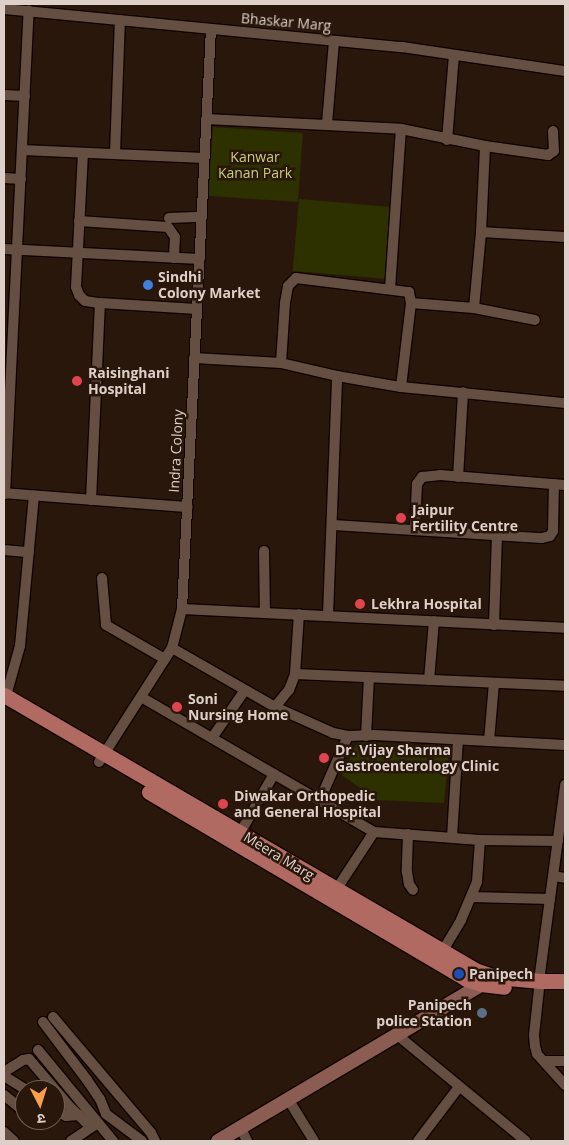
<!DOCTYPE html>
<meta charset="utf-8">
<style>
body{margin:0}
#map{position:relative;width:569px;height:1145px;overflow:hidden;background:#2a170c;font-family:"Open Sans","Noto Sans Devanagari",sans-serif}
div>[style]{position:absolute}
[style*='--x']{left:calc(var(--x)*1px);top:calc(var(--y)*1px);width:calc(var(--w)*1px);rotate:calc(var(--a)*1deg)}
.green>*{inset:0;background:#2d3100;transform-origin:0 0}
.roads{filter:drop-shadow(1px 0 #110300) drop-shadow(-1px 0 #110300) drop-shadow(0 1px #110300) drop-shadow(0 -1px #110300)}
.street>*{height:10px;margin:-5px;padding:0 5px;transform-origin:5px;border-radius:5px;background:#654f42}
.secondary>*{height:14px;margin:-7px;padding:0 7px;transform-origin:7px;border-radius:7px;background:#8b5c51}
.primary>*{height:15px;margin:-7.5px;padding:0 7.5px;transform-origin:7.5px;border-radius:7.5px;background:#b16a61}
.dots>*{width:14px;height:14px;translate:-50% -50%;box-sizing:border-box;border:2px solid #2a170c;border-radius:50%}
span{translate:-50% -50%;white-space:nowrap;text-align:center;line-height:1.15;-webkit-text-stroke:5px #2a170c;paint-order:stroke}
.street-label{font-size:14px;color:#ded0c9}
.park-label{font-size:14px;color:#c6cf7e}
.poi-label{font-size:14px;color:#ded0c9;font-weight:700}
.left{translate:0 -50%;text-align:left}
.right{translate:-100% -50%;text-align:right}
.frame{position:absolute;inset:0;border:5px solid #ded0c9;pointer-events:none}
.north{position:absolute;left:15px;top:1080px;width:50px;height:50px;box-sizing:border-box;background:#2a170c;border:1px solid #726158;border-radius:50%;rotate:175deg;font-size:14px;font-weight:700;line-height:20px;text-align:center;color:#ded0c9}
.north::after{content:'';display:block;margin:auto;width:18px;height:22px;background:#f99f4d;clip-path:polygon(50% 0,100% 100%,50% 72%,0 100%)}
</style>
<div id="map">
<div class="green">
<i style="left:213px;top:127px;width:90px;height:69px;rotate:4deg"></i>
<i style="left:299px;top:199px;width:95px;height:72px;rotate:5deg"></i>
<i style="clip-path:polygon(358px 741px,449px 750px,444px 803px,376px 800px,342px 775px)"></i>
</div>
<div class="roads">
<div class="street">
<i style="--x:4;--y:9;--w:400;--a:5.5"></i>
<i style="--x:402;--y:47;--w:165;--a:8.4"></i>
<i style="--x:4;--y:95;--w:21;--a:3"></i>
<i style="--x:206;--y:119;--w:195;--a:2.9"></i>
<i style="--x:401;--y:129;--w:86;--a:11.4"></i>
<i style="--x:485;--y:146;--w:64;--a:8.1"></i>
<i style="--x:548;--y:155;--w:7;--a:-34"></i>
<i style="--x:554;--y:151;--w:20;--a:-93"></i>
<i style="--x:327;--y:123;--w:82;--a:-85.1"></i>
<i style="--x:447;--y:140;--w:85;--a:-85.3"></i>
<i style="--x:22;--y:150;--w:182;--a:2.5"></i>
<i style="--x:83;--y:153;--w:134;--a:93"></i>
<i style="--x:76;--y:287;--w:9;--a:69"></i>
<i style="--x:79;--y:295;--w:8;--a:45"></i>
<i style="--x:85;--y:301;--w:15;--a:8"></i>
<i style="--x:100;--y:303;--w:97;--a:3.5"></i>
<i style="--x:115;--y:154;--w:134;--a:-87.9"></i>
<i style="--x:4;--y:178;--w:17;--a:3"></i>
<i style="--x:169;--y:218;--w:33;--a:-2"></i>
<i style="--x:79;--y:221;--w:89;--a:3.9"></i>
<i style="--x:168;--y:227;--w:12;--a:55"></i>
<i style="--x:175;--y:237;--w:21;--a:93"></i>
<i style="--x:481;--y:232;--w:84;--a:3.4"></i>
<i style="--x:4;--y:249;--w:196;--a:2.9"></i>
<i style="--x:390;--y:289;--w:160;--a:-86.1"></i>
<i style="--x:474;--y:308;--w:62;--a:11.1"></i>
<i style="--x:194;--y:358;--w:87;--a:3.3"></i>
<i style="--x:281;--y:363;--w:57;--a:13.1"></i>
<i style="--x:337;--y:376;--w:65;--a:9.8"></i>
<i style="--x:401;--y:387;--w:165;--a:5.6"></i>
<i style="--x:281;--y:363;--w:60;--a:-86.2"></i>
<i style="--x:285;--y:303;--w:17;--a:-80"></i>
<i style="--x:288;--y:286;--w:11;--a:-45"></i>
<i style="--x:296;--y:278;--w:114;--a:7.1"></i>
<i style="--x:409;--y:292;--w:11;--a:80"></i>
<i style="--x:401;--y:387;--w:85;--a:-83.2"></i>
<i style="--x:411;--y:303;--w:63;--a:4.5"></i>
<i style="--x:474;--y:308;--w:76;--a:-84.7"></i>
<i style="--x:481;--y:232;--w:86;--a:-87.3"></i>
<i style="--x:458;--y:477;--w:85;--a:-86.6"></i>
<i style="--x:4;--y:493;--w:184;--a:4.4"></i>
<i style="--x:5;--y:494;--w:484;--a:-87.2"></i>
<i style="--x:91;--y:500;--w:197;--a:-87.4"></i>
<i style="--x:333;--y:525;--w:209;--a:3.6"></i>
<i style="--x:542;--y:538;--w:8;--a:-14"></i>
<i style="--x:550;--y:536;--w:6;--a:-59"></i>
<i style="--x:553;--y:531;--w:47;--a:-88.8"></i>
<i style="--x:415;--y:529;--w:45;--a:-87.5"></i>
<i style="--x:417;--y:484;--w:9;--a:-54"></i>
<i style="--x:422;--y:477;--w:18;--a:-6"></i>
<i style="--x:440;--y:475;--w:125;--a:4.6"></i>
<i style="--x:4;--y:550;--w:25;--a:5"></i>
<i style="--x:264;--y:551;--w:61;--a:89.1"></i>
<i style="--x:102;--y:578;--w:47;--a:85.1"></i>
<i style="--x:106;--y:625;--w:68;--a:30"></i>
<i style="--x:182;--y:609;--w:383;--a:2.8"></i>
<i style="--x:328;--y:615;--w:239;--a:-87.8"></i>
<i style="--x:494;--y:625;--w:89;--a:-88.1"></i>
<i style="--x:172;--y:648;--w:119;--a:29.8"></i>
<i style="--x:275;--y:707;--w:64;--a:24.1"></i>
<i style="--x:333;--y:733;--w:15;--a:11"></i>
<i style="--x:348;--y:736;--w:27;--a:-2"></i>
<i style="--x:375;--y:735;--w:190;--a:3"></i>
<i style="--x:295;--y:674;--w:270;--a:2.5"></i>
<i style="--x:429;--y:680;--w:59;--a:-85.2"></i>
<i style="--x:6;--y:696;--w:52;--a:-74.4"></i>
<i style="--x:20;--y:646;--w:151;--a:-84.7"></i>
<i style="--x:141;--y:697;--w:269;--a:30.1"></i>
<i style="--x:374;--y:832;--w:106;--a:4.3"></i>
<i style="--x:480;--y:840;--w:78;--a:0.7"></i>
<i style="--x:275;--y:707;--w:22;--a:-51"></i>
<i style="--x:289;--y:690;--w:17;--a:-69"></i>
<i style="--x:295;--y:674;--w:60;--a:-86.2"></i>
<i style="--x:366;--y:736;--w:59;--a:-87.1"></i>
<i style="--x:212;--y:738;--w:58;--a:-55.5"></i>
<i style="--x:489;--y:741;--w:58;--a:-85.1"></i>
<i style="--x:99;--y:762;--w:135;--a:-57.4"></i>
<i style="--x:172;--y:648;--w:40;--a:-75.6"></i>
<i style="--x:182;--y:609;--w:581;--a:-87.14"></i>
<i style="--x:320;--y:800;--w:70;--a:-66.4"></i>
<i style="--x:240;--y:833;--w:68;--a:-60"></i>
<i style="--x:408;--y:834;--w:38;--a:92"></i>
<i style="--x:407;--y:872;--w:12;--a:81"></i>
<i style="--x:409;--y:884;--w:7;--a:56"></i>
<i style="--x:452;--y:837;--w:97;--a:-86.5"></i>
<i style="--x:553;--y:876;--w:12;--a:9"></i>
<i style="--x:336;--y:890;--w:69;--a:-56.8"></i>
<i style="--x:471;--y:897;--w:79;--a:1.5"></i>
<i style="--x:442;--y:952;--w:37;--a:-59"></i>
<i style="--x:461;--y:920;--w:41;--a:-67.2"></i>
<i style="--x:477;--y:882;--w:42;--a:-85.9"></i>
<i style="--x:539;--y:981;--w:198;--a:-82.4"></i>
<i style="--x:539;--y:989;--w:46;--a:96.2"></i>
<i style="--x:534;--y:1035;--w:11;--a:85"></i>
<i style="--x:535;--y:1046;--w:8;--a:76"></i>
<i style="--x:537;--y:1054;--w:42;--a:47.9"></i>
<i style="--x:53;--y:1017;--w:152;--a:49.8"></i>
<i style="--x:151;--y:1133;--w:9;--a:63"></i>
<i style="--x:43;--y:1022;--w:73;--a:52.8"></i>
<i style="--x:87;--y:1080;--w:23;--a:56"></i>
<i style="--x:100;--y:1099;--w:16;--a:68"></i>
<i style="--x:106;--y:1114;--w:45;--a:36.9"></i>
<i style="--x:396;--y:1034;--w:168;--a:39.5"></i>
<i style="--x:38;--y:1050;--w:118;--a:50.5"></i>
<i style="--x:544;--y:1061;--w:21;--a:0"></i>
<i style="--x:4;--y:1072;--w:22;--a:-32"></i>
<i style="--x:23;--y:1060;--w:6;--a:-9"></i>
<i style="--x:29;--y:1059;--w:63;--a:49.5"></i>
<i style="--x:70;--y:1107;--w:29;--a:44"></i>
<i style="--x:4;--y:1076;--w:26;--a:32"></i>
<i style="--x:4;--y:1095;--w:27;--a:39"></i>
<i style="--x:288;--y:1099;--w:49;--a:58.2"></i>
<i style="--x:55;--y:1109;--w:13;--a:32"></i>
<i style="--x:66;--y:1116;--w:13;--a:-4"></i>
<i style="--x:240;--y:1127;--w:16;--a:63"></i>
<i style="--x:4;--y:1132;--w:13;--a:42"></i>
<i style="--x:71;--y:1141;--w:29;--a:-34"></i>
<i style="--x:418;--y:1141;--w:68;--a:-52.8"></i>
</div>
<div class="secondary">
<i style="--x:218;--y:1141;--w:314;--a:-30.7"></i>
</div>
<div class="primary">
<i style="--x:4;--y:695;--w:548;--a:30.26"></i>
<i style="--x:477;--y:971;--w:20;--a:18"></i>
<i style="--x:496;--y:977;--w:45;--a:5.1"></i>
<i style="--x:541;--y:981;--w:24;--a:0"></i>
<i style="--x:149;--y:792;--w:368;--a:30.5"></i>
<i style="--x:466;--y:979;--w:16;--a:18"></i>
<i style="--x:481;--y:984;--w:23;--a:7"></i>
</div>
</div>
<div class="dots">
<i style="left:148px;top:285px;background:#3f7fe0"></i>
<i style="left:77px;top:381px;background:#e0444e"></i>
<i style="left:401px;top:518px;background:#e0444e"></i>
<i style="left:360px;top:604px;background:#e0444e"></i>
<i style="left:177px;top:707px;background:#e0444e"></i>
<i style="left:324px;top:758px;background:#e0444e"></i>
<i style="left:223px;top:804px;background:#e0444e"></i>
<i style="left:459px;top:974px;background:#1a4fb4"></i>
<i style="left:482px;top:1013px;background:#5c6f8a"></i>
</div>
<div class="street-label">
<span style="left:286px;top:22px;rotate:5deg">Bhaskar Marg</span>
<span style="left:176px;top:451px;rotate:-87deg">Indra Colony</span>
<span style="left:279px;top:856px;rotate:31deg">Meera Marg</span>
</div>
<div class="park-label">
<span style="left:255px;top:165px">Kanwar<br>Kanan Park</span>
</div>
<div class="poi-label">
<span class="left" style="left:158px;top:285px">Sindhi<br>Colony Market</span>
<span class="left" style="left:88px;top:381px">Raisinghani<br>Hospital</span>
<span class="left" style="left:412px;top:518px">Jaipur<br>Fertility Centre</span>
<span class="left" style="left:371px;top:604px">Lekhra Hospital</span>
<span class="left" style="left:188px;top:707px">Soni<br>Nursing Home</span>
<span class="left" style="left:335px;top:758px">Dr. Vijay Sharma<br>Gastroenterology Clinic</span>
<span class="left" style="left:234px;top:804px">Diwakar Orthopedic<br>and General Hospital</span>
<span class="left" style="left:469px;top:974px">Panipech</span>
<span class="right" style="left:472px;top:1013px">Panipech<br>police Station</span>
</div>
<div class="frame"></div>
<div class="north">उ</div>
</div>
